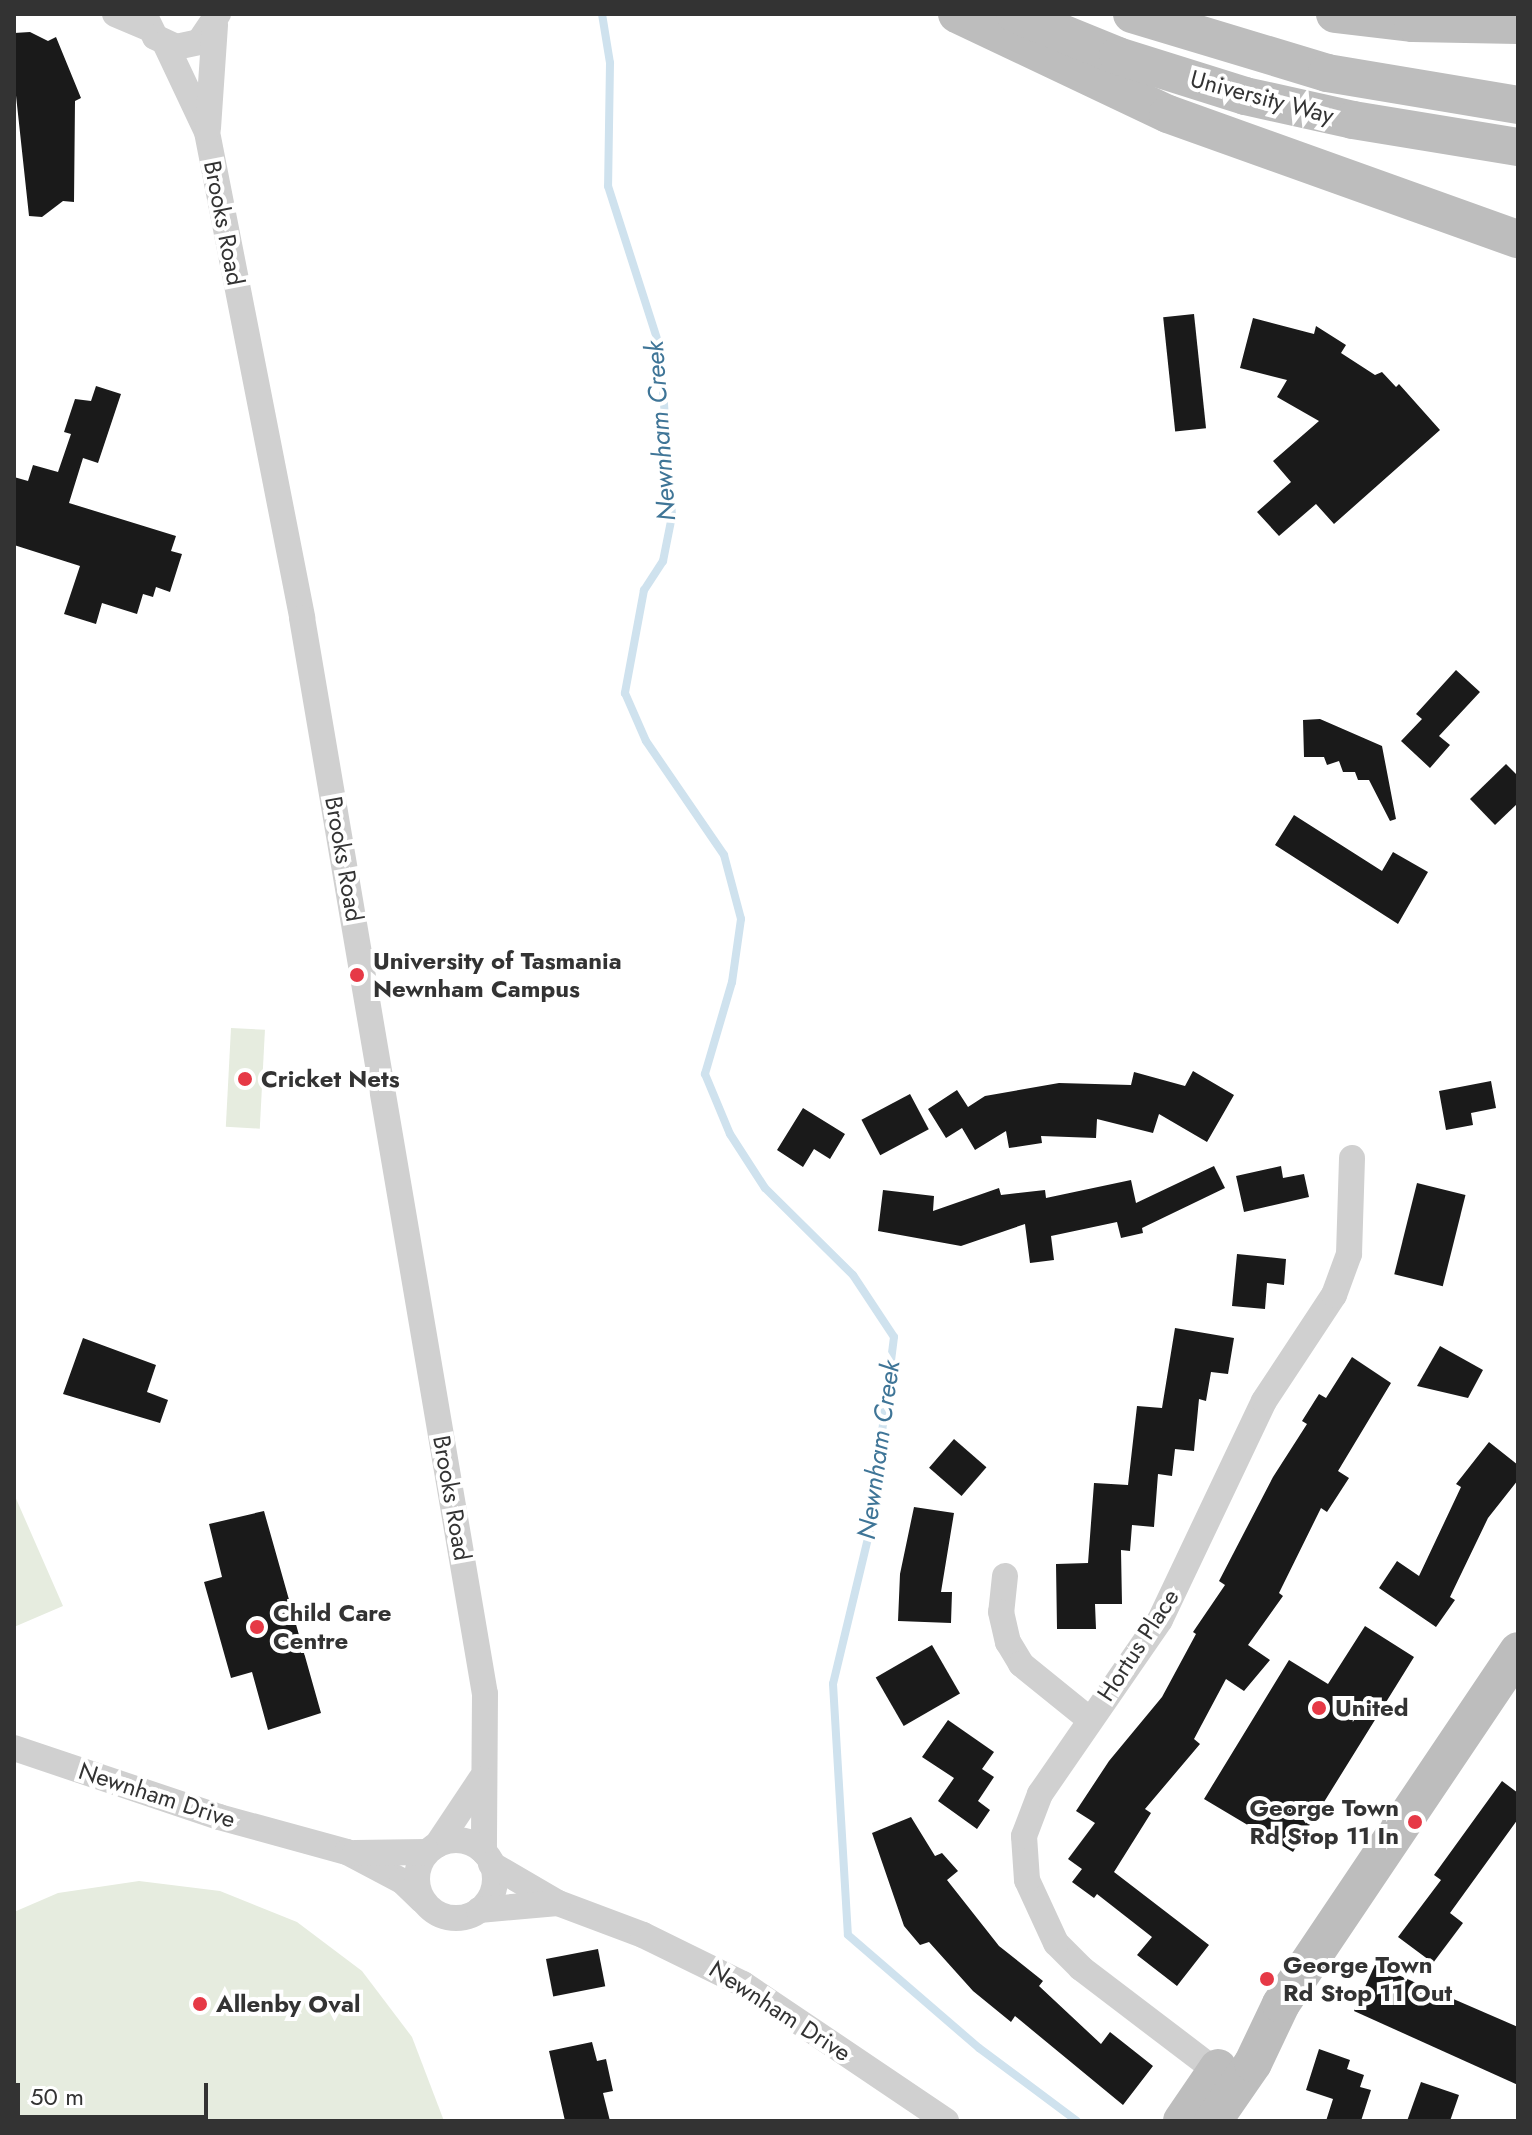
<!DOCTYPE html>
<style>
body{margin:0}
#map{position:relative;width:1532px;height:2135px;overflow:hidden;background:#fff;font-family:Jost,sans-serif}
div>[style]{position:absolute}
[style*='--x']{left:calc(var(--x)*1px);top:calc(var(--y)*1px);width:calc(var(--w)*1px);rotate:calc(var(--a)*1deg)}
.green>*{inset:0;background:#e6ecdf;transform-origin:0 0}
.stream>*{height:8px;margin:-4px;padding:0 4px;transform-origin:4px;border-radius:4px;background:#cfe2ee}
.building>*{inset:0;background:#1a1a1a;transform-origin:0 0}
.street>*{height:26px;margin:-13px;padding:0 13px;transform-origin:13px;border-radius:13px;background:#d0d0d0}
.street>.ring{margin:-13px;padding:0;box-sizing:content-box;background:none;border:26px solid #d0d0d0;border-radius:50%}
.secondary>*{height:38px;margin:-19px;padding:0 19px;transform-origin:19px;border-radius:19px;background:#bdbdbd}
.dots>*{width:22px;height:22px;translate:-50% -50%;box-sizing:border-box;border:4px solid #fff;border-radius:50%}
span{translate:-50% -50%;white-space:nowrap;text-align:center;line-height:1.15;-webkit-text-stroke:8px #fff;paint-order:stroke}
.street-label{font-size:24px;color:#333}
.poi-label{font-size:24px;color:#333;font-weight:700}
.left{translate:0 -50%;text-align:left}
.right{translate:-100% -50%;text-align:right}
.water-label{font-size:26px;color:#3f7597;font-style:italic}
.frame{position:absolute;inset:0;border:16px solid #333;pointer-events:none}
.scale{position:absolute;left:16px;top:2083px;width:192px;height:36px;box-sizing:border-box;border:4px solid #333;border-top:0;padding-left:10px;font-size:24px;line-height:28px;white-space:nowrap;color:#333;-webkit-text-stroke:6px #fff;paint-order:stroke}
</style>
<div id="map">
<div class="green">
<i style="left:231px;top:1028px;width:34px;height:99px;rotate:3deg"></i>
<i style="clip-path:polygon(14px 1494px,63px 1606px,14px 1627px)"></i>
<i style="clip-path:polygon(139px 1881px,220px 1891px,297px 1922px,362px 1971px,412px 2037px,444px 2121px,14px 2121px,14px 1912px,58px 1893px)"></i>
</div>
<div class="stream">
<i style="--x:602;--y:14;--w:50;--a:80.7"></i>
<i style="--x:610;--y:63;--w:123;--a:90.9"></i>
<i style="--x:608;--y:186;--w:170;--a:72.2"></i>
<i style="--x:660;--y:348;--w:168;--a:85.9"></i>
<i style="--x:672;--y:516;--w:46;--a:101.3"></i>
<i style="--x:663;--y:561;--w:35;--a:123"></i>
<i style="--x:644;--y:590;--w:105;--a:100.5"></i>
<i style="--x:625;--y:693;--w:52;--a:66.4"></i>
<i style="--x:646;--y:741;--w:138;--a:55.6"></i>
<i style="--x:724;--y:855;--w:66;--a:75.1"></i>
<i style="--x:741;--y:919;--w:64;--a:98.1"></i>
<i style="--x:732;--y:982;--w:96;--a:106.4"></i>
<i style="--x:705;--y:1074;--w:65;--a:67.4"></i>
<i style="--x:730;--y:1134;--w:64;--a:57.1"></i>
<i style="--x:765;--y:1188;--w:124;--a:44.7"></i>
<i style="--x:853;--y:1275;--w:74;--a:56.5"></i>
<i style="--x:894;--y:1337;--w:199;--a:97.2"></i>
<i style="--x:869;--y:1534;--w:154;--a:103.5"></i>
<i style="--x:833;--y:1684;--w:251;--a:86.6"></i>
<i style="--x:848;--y:1935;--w:173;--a:40.8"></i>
<i style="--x:979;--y:2048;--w:122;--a:36.7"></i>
</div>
<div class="building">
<i style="clip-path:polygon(30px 32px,48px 41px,56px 37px,81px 98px,75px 101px,74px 202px,63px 201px,42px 217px,29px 216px,14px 77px,14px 33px)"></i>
<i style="left:1194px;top:314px;width:115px;height:31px;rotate:84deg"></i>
<i style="clip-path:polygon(1253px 318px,1314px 334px,1316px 326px,1346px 345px,1341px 353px,1375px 375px,1382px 372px,1396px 387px,1399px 384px,1440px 430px,1334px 524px,1316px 504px,1279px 536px,1257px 512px,1291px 482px,1273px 461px,1319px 421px,1277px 397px,1287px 380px,1240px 368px)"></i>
<i style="clip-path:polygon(96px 386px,121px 394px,98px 463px,83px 458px,69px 503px,176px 536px,171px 551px,182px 554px,170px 592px,156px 587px,153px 597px,143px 594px,137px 614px,102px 603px,96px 624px,64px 614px,80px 566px,14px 545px,14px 477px,28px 481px,33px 465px,58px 472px,71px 434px,64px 432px,75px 399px,91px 401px)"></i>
<i style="clip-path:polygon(1456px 670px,1480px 692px,1439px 736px,1450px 745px,1430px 768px,1401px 741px,1422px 719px,1416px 714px)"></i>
<i style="clip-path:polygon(1320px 719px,1382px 746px,1396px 819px,1390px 821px,1369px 780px,1358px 780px,1355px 772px,1343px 772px,1339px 761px,1327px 765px,1324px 757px,1304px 757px,1303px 720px)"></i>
<i style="clip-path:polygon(1506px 764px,1518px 776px,1518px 803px,1495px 825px,1470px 799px)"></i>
<i style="clip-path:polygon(1294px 815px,1382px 871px,1393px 852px,1428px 872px,1398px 924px,1275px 845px)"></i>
<i style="clip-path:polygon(1193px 1071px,1234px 1095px,1207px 1142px,1159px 1114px,1153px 1133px,1097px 1119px,1096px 1138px,1041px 1136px,1042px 1143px,1009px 1148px,1006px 1131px,975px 1150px,962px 1128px,946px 1138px,928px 1109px,957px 1090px,968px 1107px,985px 1096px,1059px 1083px,1131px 1085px,1134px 1072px,1185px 1086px)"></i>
<i style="clip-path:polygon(1491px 1081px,1496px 1108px,1471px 1113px,1473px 1125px,1446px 1130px,1439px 1091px)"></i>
<i style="left:910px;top:1094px;width:40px;height:55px;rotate:62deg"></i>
<i style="clip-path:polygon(803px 1108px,845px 1134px,830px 1159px,814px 1149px,803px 1167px,777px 1150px)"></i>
<i style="clip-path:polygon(1214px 1166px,1225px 1188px,1142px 1228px,1143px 1233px,1121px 1238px,1117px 1222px,1051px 1236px,1054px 1260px,1030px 1263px,1025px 1224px,961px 1246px,878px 1231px,883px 1190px,934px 1196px,933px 1211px,999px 1188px,1001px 1195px,1045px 1190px,1046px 1198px,1131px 1180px,1136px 1203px)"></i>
<i style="clip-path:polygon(1281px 1166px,1283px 1178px,1304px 1174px,1309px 1197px,1244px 1212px,1236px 1176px)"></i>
<i style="left:1417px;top:1183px;width:50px;height:94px;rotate:14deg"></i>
<i style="clip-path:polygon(1237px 1254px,1286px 1259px,1284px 1285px,1267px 1283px,1265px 1309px,1232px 1306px)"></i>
<i style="clip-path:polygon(1175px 1328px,1234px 1338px,1228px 1374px,1211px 1372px,1206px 1401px,1199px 1399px,1194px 1451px,1175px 1449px,1172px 1476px,1158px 1474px,1154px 1527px,1132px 1525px,1130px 1551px,1121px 1550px,1122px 1604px,1095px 1604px,1096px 1629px,1057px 1629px,1056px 1564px,1088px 1563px,1094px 1483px,1128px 1485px,1137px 1406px,1162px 1408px)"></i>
<i style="clip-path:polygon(83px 1338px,156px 1365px,147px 1392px,168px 1400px,160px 1423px,63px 1394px)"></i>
<i style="clip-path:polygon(1440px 1346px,1483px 1370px,1468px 1398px,1417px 1386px)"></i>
<i style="clip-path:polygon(1352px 1357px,1391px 1383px,1338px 1471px,1349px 1478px,1327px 1512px,1321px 1508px,1279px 1593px,1283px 1596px,1248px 1645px,1270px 1660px,1244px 1691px,1226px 1679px,1194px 1739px,1200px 1744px,1145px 1809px,1151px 1813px,1114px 1872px,1209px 1945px,1177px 1986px,1137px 1955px,1152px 1937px,1097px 1894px,1094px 1898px,1072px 1882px,1082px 1869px,1068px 1859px,1095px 1823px,1076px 1811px,1109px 1761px,1162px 1697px,1196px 1634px,1193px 1632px,1225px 1585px,1219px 1581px,1273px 1477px,1307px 1424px,1302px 1421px,1319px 1394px,1326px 1398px)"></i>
<i style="left:954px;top:1439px;width:43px;height:38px;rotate:41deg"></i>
<i style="clip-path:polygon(1489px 1442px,1518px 1465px,1518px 1480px,1488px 1518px,1450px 1597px,1455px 1600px,1436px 1627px,1379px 1588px,1397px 1561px,1419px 1576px,1461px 1487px,1456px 1484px)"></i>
<i style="clip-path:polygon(914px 1507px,954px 1513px,941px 1592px,952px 1592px,951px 1623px,898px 1621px,900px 1574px)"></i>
<i style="clip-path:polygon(264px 1511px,321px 1713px,268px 1730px,252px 1672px,231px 1678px,204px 1582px,222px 1577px,209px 1524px)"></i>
<i style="clip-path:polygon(1365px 1626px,1414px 1657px,1293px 1852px,1204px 1799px,1289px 1660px,1328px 1684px)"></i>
<i style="left:932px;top:1645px;width:56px;height:65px;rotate:60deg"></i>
<i style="clip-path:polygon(948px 1720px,994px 1752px,982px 1769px,994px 1777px,978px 1801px,990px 1810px,977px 1829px,938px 1801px,954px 1778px,922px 1757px)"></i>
<i style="clip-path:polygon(1502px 1781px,1518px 1793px,1518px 1819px,1450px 1913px,1463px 1923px,1433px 1963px,1398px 1937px,1441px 1880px,1434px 1875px)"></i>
<i style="clip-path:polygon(911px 1817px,935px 1856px,942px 1853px,958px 1871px,947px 1880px,999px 1946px,1043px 1981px,1039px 1986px,1101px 2044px,1110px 2032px,1153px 2066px,1123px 2105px,1015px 2016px,1011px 2022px,973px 1991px,929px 1942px,920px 1945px,904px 1926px,872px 1833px)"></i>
<i style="left:598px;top:1949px;width:38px;height:53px;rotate:79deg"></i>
<i style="clip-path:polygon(1375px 1965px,1518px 2027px,1518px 2085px,1354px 2011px)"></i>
<i style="clip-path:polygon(592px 2042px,597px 2061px,606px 2059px,613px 2091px,603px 2093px,610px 2121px,565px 2121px,549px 2051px)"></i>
<i style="clip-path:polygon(1319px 2049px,1350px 2060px,1347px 2069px,1364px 2075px,1360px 2087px,1371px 2090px,1361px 2121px,1326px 2121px,1333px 2099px,1306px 2090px)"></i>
<i style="clip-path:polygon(1421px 2082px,1459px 2095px,1450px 2121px,1407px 2121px)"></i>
</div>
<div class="street">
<i style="--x:115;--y:14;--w:36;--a:23"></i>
<i style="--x:144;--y:14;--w:25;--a:64"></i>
<i style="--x:155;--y:37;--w:23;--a:25"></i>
<i style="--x:176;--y:47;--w:24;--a:-12"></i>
<i style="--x:199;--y:42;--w:34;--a:-56"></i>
<i style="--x:165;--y:43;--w:98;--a:64.7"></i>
<i style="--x:207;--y:132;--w:495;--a:78.9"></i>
<i style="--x:302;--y:618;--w:1091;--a:80.35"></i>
<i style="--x:485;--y:1694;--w:158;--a:90.4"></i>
<i style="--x:208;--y:128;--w:103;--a:-86.1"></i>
<i style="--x:1005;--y:1576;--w:36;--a:96"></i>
<i style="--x:1001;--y:1612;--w:31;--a:77"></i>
<i style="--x:1008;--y:1642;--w:26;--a:59"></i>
<i style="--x:1021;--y:1664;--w:87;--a:39"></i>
<i style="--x:14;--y:1748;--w:216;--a:18.6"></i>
<i style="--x:219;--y:1817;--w:133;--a:15.3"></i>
<i style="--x:347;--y:1852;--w:62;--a:27.8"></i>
<i style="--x:402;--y:1881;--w:28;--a:44"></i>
<i class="ring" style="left:417px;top:1840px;width:52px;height:52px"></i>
<i style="--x:437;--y:1845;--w:79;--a:-56.3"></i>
<i style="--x:355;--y:1853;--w:72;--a:-0.8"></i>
<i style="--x:491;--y:1864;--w:78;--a:30.2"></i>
<i style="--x:558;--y:1903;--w:91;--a:20.6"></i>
<i style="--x:643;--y:1935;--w:111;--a:26.1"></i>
<i style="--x:743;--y:1984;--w:245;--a:34"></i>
<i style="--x:479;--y:1910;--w:79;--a:-5.1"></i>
<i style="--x:1216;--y:2071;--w:170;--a:-142.7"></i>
<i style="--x:1081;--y:1968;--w:35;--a:-135"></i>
<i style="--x:1056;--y:1943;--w:69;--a:-114.7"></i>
<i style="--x:1027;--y:1880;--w:44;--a:-93.9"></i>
<i style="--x:1024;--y:1836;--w:45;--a:-69.1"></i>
<i style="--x:1040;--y:1794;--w:211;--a:-55.4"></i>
<i style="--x:1160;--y:1620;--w:242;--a:-64.6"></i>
<i style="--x:1264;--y:1401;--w:127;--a:-56.6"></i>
<i style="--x:1334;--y:1295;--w:44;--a:-69.9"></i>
<i style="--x:1349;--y:1254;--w:96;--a:-88.2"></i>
</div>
<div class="secondary">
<i style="--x:957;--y:14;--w:233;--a:25.4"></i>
<i style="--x:1168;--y:114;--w:372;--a:19.7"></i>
<i style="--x:1015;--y:14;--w:111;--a:22.2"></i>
<i style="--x:1118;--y:56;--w:133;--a:17.5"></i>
<i style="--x:1245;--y:96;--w:111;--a:12.5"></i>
<i style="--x:1353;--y:120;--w:167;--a:9.3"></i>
<i style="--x:1132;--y:14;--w:204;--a:16.8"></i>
<i style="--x:1327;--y:73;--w:194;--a:9.5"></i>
<i style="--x:1335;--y:14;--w:79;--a:6.6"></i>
<i style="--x:1413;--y:23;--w:105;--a:1.1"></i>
<i style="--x:1182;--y:2121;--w:64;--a:-55.8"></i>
<i style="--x:1213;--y:2121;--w:70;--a:-55.4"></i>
<i style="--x:1253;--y:2063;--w:65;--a:-64.6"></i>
<i style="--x:1281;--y:2004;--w:425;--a:-56.1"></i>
</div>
<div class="dots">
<i style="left:357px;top:975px;background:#e63946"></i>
<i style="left:245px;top:1079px;background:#e63946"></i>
<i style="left:257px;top:1627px;background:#e63946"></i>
<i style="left:1319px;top:1708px;background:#e63946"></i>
<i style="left:1415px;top:1822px;background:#e63946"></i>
<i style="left:1267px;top:1979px;background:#e63946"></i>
<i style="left:200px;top:2004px;background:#e63946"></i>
</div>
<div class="street-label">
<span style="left:1262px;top:97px;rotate:15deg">University Way</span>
<span style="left:224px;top:223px;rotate:79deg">Brooks Road</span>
<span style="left:344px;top:859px;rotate:80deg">Brooks Road</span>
<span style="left:452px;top:1498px;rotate:80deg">Brooks Road</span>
<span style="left:1138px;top:1645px;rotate:-57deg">Hortus Place</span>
<span style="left:157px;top:1795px;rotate:18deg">Newnham Drive</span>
<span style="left:780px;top:2011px;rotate:33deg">Newnham Drive</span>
</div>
<div class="poi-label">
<span class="left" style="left:373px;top:975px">University of Tasmania<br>Newnham Campus</span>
<span class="left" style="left:261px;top:1079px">Cricket Nets</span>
<span class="left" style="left:273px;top:1627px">Child Care<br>Centre</span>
<span class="left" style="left:1335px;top:1708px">United</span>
<span class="right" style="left:1399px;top:1822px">George Town<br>Rd Stop 11 In</span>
<span class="left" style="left:1283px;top:1979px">George Town<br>Rd Stop 11 Out</span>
<span class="left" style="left:216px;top:2004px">Allenby Oval</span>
</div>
<div class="water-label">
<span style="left:661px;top:431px;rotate:-94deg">Newnham Creek</span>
<span style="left:879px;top:1450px;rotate:-82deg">Newnham Creek</span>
</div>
<div class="frame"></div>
<div class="scale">50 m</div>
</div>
